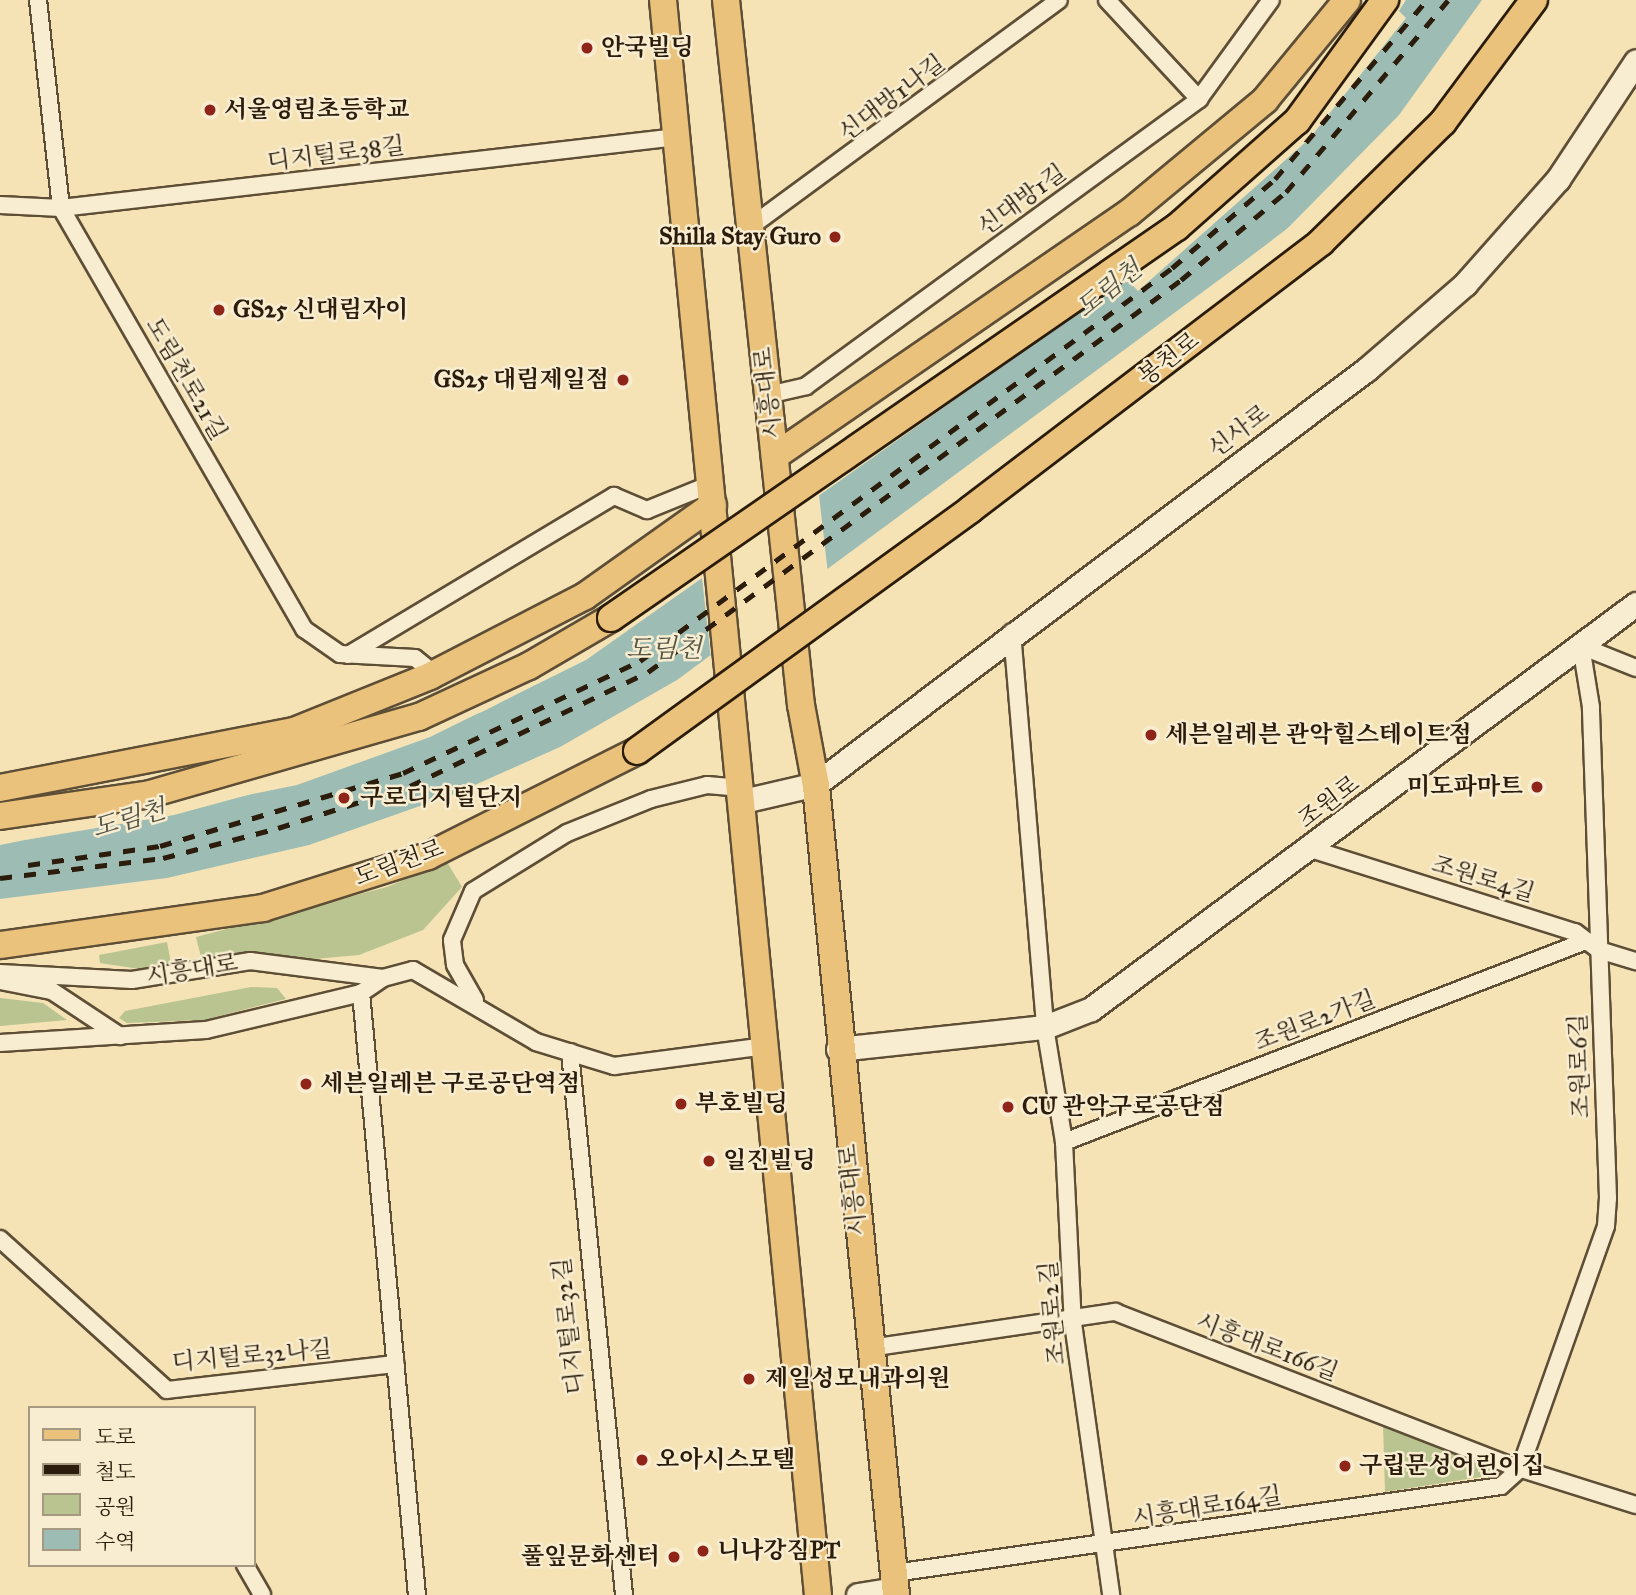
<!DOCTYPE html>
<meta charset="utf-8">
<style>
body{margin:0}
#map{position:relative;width:1636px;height:1595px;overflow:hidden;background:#f5e3b6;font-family:"IM FELL Great Primer","Noto Serif KR",serif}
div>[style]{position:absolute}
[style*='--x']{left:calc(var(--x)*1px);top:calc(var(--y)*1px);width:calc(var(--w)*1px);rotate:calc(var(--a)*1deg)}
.green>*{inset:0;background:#b9c490}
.water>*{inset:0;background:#9dbdb4}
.pier>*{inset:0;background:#f5e3b6}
.roads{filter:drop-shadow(2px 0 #5e4e36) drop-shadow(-2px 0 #5e4e36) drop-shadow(0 2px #5e4e36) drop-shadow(0 -2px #5e4e36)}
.street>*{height:16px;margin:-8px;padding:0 8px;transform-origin:8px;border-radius:8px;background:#f8edd0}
.secondary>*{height:23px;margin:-11.5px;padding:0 11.5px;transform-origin:11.5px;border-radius:11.5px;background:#f8edd0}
.primary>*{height:26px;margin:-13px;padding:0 13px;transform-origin:13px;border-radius:13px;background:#eac27b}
.rail>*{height:5px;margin-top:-2.5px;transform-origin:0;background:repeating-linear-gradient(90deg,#2b1c0b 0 12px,transparent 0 24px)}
.bridges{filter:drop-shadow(2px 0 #2b1c0b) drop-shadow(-2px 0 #2b1c0b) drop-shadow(0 2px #2b1c0b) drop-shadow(0 -2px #2b1c0b)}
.primary-bridge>*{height:26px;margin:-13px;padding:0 13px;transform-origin:13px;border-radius:13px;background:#eac27b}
.dots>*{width:19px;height:19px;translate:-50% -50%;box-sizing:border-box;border:4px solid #f8edd0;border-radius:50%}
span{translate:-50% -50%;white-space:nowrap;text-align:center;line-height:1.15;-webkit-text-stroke:5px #f8edd0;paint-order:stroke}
.poi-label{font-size:24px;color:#2b1c0b;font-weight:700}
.left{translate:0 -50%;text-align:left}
.right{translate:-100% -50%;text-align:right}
.street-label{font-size:24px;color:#2b1c0b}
.water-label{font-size:26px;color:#535446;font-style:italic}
.legend{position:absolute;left:28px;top:1406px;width:228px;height:161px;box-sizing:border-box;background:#f8edd0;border:2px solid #a69981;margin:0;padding:9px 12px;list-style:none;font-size:21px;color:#2b1c0b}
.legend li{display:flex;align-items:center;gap:14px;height:35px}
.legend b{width:35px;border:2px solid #a69981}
</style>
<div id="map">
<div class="green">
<i style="clip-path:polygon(447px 862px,462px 887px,423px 930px,359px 955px,204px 969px,196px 937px,387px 887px)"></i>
<i style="clip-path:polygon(167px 942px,173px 974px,100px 963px,99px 955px)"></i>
<i style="clip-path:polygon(251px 987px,277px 988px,286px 999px,203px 1020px,127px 1023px,119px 1018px,125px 1011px)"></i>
<i style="clip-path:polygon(0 998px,43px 1003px,67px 1020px,0 1026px)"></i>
<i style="clip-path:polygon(1383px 1425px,1506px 1473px,1385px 1492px)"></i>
</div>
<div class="water">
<i style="clip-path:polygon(1405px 0,1482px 0,1399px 115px,1284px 232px,677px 680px,560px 747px,457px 793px,309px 845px,167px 878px,0 899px,0 845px,297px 785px,430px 737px,586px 660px,1185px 237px,1351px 77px)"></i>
</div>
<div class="pier">
<i style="clip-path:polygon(1401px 0,1406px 0,1399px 11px,1406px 18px,1309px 139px,1138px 291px,1126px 278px,819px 495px,828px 574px,711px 659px,702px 578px,585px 658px,486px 710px,409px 743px,299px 781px,174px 815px,19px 841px,295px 782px,429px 733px,585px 657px,1182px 234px,1304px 127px)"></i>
<i style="clip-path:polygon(1322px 202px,1224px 286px,953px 484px)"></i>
</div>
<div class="roads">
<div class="street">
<i style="--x:38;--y:0;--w:209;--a:83.7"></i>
<i style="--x:61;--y:208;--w:486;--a:60"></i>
<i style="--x:304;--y:629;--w:44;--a:34.8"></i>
<i style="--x:340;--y:654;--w:75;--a:3.1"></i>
<i style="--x:415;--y:658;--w:26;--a:39"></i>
<i style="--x:1107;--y:0;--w:135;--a:47.1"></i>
<i style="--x:0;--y:205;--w:61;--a:2.8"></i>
<i style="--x:61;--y:208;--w:620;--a:-6.57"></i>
<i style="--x:750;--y:227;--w:383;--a:-36.3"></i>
<i style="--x:768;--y:395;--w:39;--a:-13"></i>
<i style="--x:806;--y:386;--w:487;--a:-36.1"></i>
<i style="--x:1199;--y:99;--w:122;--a:-54"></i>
<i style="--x:1012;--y:632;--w:396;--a:85.2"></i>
<i style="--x:1045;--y:1027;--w:117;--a:80.6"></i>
<i style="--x:1064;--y:1142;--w:181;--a:87.2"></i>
<i style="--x:1073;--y:1323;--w:275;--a:82"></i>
<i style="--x:1581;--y:646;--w:59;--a:21.8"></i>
<i style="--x:348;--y:655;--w:310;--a:-30.9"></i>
<i style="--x:614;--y:496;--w:36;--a:23"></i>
<i style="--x:647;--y:510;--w:69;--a:-22.1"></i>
<i style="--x:1311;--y:849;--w:277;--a:17.5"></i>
<i style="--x:1575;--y:932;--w:30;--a:37"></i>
<i style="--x:1599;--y:950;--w:39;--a:17"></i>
<i style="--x:0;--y:973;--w:132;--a:3"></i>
<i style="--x:132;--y:980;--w:120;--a:-9.1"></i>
<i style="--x:250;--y:961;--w:134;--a:7.3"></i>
<i style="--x:0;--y:981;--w:53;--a:10.9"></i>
<i style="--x:52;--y:991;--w:82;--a:33.5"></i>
<i style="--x:361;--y:993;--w:605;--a:84.69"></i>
<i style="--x:475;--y:1000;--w:40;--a:-119.7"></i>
<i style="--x:455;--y:965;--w:25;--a:-97"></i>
<i style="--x:452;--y:940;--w:53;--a:-66.8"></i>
<i style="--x:473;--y:891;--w:110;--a:-31.7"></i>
<i style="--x:567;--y:833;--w:91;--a:-22"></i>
<i style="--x:651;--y:799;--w:58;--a:-14"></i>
<i style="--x:707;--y:785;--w:35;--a:5"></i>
<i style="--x:0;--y:1043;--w:206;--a:-3.6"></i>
<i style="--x:206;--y:1030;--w:159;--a:-13.4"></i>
<i style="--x:361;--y:993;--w:27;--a:-34"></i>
<i style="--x:383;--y:978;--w:31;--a:-15"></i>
<i style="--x:413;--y:970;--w:143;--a:30.3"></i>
<i style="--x:536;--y:1042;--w:82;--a:17.1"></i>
<i style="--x:614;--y:1066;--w:153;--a:-7.5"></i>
<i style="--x:570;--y:1052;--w:546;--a:84.32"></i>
<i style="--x:1064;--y:1142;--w:556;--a:-21.07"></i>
<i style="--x:0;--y:1239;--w:225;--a:42.1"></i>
<i style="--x:167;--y:1390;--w:230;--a:-6.5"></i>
<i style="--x:870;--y:1348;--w:248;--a:-8.4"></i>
<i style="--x:1115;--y:1312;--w:423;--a:21.2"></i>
<i style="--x:1509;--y:1465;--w:133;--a:17.5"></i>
<i style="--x:245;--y:1565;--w:34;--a:60"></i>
<i style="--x:894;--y:1573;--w:613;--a:-8.16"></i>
<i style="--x:1501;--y:1486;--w:25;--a:-42"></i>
<i style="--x:1520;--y:1469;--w:258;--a:-70.5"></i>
<i style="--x:1606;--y:1226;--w:28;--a:-86"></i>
<i style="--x:1608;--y:1198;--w:491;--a:-92"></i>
<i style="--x:1591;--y:707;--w:62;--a:-99.3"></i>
</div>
<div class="secondary">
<i style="--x:743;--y:801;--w:75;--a:-13.1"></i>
<i style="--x:816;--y:784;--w:690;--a:-36.99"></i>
<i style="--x:1367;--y:369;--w:130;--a:-40.9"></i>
<i style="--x:1465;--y:284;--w:140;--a:-48.5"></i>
<i style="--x:1558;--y:179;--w:141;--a:-56.5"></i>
<i style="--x:838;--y:1049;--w:208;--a:-6.1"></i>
<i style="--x:1045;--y:1027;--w:49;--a:-21.4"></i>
<i style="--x:1091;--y:1009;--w:679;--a:-36.62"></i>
<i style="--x:858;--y:1595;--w:37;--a:-9"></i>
</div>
<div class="primary">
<i style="--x:663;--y:0;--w:1603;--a:84.45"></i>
<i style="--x:726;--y:0;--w:709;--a:83.93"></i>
<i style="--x:801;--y:705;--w:82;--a:79.5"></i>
<i style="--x:816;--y:786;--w:813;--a:84.35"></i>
<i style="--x:775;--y:456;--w:429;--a:-34.5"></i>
<i style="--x:1129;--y:213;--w:177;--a:-39.7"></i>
<i style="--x:1265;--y:100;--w:129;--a:-50.6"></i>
<i style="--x:0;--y:788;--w:299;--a:-11"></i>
<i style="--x:294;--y:731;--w:147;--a:-22"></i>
<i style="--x:430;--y:676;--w:174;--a:-27.3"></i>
<i style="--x:585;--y:596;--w:157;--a:-35.4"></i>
<i style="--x:0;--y:816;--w:152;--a:-8.3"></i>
<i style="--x:150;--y:794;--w:280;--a:-16"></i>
<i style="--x:419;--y:717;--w:121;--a:-24.9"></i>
<i style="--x:529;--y:666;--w:95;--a:-30.3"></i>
<i style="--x:0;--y:945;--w:266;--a:-8"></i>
<i style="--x:263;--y:908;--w:173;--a:-17.5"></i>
<i style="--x:428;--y:856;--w:234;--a:-26.7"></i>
</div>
</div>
<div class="rail">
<i style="--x:28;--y:865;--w:133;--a:-8.2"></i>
<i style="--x:160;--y:846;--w:254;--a:-16.7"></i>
<i style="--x:403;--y:773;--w:262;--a:-25.3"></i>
<i style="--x:640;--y:661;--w:661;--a:-36.45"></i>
<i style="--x:1172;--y:268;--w:136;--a:-40.8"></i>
<i style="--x:1275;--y:179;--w:235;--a:-49.7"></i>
<i style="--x:0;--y:878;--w:164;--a:-7"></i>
<i style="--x:163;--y:858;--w:119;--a:-14.6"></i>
<i style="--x:278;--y:828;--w:139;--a:-17.7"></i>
<i style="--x:410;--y:786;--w:264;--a:-25.6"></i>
<i style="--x:648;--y:672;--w:662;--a:-36.33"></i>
<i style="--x:1181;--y:280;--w:137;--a:-40"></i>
<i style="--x:1286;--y:192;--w:251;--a:-49.8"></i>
</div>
<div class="bridges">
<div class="primary-bridge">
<i style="--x:611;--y:618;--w:688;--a:-34.64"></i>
<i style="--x:1177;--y:227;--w:160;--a:-41.5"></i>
<i style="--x:1297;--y:121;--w:150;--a:-54"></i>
<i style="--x:637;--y:751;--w:412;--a:-35.9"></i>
<i style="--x:971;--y:509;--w:440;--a:-37.3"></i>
<i style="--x:1321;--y:242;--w:171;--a:-44.5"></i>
<i style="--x:1443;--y:122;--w:152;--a:-53.3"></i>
</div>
</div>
<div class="dots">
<i style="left:587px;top:48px;background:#8f2418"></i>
<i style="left:210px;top:110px;background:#8f2418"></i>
<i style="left:835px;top:237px;background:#8f2418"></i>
<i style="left:219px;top:310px;background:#8f2418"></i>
<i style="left:623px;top:380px;background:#8f2418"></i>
<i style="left:1151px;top:735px;background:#8f2418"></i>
<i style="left:1537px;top:787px;background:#8f2418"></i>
<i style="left:344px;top:798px;background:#8f2418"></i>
<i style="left:306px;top:1084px;background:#8f2418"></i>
<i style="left:681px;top:1104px;background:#8f2418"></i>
<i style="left:1008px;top:1107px;background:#8f2418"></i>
<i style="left:709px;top:1161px;background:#8f2418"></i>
<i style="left:749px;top:1379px;background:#8f2418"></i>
<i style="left:642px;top:1460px;background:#8f2418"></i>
<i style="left:1345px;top:1466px;background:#8f2418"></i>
<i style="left:703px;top:1551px;background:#8f2418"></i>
<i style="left:674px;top:1557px;background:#8f2418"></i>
</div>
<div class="poi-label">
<span class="left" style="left:601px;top:48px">안국빌딩</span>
<span class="left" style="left:224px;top:110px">서울영림초등학교</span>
<span class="right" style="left:821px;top:237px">Shilla Stay Guro</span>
<span class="left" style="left:233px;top:310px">GS25 신대림자이</span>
<span class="right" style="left:609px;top:380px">GS25 대림제일점</span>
<span class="left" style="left:1165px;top:735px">세븐일레븐 관악힐스테이트점</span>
<span class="right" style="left:1523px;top:787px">미도파마트</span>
<span class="left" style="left:360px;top:798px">구로디지털단지</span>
<span class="left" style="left:320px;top:1084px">세븐일레븐 구로공단역점</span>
<span class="left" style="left:695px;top:1104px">부호빌딩</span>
<span class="left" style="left:1022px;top:1107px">CU 관악구로공단점</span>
<span class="left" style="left:723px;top:1161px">일진빌딩</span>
<span class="left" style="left:765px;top:1379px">제일성모내과의원</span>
<span class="left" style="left:656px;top:1460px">오아시스모텔</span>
<span class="left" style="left:1359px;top:1466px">구립문성어린이집</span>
<span class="left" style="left:717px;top:1551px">니나강짐PT</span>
<span class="right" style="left:660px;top:1557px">풀잎문화센터</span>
</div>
<div class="street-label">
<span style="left:892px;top:98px;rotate:-37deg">신대방1나길</span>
<span style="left:336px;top:154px;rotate:-7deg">디지털로38길</span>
<span style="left:1022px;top:200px;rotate:-36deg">신대방1길</span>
<span style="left:1169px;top:359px;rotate:-38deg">봉천로</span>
<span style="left:186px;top:379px;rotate:60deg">도림천로21길</span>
<span style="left:768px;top:393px;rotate:-96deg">시흥대로</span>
<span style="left:1239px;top:431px;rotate:-37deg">신사로</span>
<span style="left:1329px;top:802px;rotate:-37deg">조원로</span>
<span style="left:399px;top:863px;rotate:-20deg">도림천로</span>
<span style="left:1483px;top:879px;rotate:17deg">조원로4길</span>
<span style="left:192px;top:970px;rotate:-9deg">시흥대로</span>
<span style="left:1315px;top:1021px;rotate:-21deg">조원로2가길</span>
<span style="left:1580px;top:1066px;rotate:-92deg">조원로6길</span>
<span style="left:853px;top:1190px;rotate:-96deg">시흥대로</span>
<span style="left:1053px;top:1313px;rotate:-95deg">조원로2길</span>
<span style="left:569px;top:1326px;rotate:-96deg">디지털로32길</span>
<span style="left:1267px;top:1347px;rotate:21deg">시흥대로166길</span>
<span style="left:252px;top:1356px;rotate:-5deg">디지털로32나길</span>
<span style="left:1207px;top:1507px;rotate:-9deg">시흥대로164길</span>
</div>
<div class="water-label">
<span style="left:1109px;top:289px;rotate:-38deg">도림천</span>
<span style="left:664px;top:649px">도림천</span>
<span style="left:129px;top:819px;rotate:-16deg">도림천</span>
</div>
<ul class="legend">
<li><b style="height:9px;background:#eac27b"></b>도로</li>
<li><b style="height:9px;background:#2b1c0b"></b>철도</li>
<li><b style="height:19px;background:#b9c490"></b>공원</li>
<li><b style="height:19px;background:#9dbdb4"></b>수역</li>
</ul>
</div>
